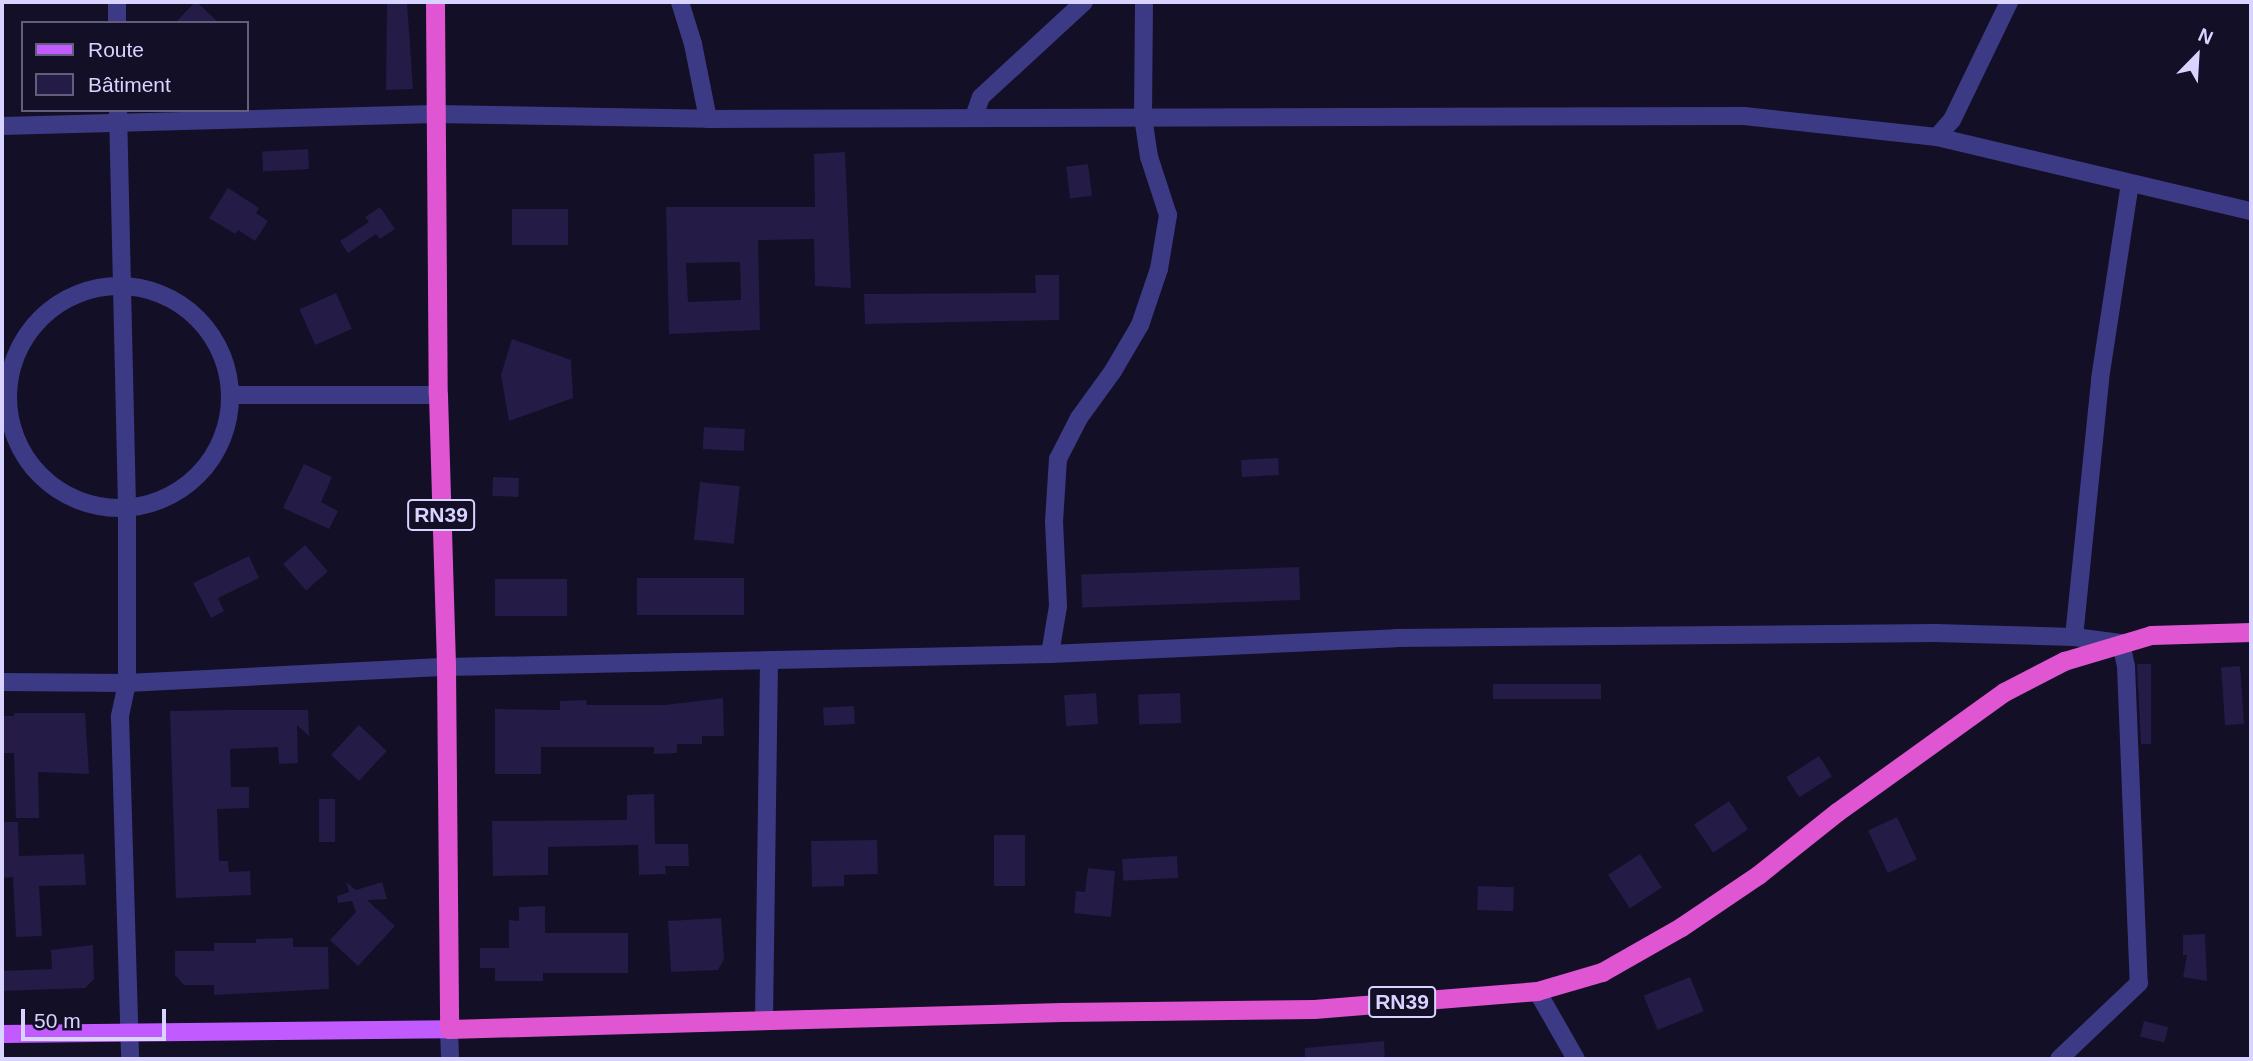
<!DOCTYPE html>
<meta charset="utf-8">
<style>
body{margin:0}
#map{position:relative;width:2253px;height:1061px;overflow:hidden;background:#130f26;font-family:Helvetica,sans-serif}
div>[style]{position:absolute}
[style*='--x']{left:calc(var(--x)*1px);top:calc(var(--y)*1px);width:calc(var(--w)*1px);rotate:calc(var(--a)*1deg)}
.building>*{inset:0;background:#241b47;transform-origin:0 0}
.minor>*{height:18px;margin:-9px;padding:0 9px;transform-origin:9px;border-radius:9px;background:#3d3a85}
.minor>.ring{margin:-9px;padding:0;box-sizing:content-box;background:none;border:18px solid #3d3a85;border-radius:50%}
.primary>*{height:18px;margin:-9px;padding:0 9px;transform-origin:9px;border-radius:9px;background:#c25bff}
.trunk>*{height:19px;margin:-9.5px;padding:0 9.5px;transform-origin:9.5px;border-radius:9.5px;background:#e055d1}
span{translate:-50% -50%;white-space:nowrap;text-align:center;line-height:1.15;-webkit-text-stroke:6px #130f26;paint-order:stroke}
.shield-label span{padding:2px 5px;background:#130f26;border:2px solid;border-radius:5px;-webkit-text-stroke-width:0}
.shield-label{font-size:21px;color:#d9d4ff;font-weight:700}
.frame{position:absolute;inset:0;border:4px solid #d9d4ff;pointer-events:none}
.legend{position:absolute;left:21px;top:21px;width:228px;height:91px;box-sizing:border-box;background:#130f26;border:2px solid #625e7d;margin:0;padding:9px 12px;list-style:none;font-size:21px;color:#d9d4ff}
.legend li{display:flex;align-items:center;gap:14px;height:35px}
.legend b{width:35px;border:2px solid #625e7d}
.north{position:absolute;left:2162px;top:21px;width:70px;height:70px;-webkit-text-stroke:5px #130f26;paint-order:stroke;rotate:24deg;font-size:19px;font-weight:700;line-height:28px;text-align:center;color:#d9d4ff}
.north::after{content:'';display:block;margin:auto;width:24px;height:32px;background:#d9d4ff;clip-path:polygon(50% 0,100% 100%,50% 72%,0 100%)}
.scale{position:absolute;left:21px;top:1009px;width:145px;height:32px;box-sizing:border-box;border:4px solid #d9d4ff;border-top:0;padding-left:9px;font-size:21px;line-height:24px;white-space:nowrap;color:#d9d4ff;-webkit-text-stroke:5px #130f26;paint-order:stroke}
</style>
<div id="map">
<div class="building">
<i style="clip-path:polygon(195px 2px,197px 2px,219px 23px,175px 23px)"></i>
<i style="clip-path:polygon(387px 2px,407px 2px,413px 89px,386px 90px)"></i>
<i style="left:308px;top:149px;width:20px;height:46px;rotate:87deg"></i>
<i style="clip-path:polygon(evenodd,845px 152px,851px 288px,815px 286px,814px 239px,758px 240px,760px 330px,669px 334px,666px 207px,815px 207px,814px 154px,845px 152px,740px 262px,741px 300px,688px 302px,686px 263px,740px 262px)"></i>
<i style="left:1088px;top:164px;width:32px;height:22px;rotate:83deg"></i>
<i style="clip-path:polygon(228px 188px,259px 208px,256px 213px,268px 221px,255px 241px,238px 230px,235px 234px,209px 218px)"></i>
<i style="clip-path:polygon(380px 207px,395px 229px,380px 239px,376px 234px,348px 253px,340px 241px,369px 222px,365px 217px)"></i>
<i style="left:568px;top:209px;width:36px;height:56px;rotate:90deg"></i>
<i style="clip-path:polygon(1035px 275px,1059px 275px,1059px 320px,865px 324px,864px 294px,1036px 293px)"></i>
<i style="left:336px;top:293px;width:39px;height:40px;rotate:66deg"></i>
<i style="clip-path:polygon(512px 339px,571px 360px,573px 398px,509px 421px,501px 375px)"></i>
<i style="left:704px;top:427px;width:41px;height:22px;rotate:3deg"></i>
<i style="left:1278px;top:458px;width:17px;height:37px;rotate:87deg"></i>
<i style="clip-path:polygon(304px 464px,332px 477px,321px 502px,338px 511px,329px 529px,283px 508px)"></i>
<i style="left:493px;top:477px;width:26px;height:19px;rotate:2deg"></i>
<i style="left:700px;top:482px;width:40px;height:58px;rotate:6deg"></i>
<i style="left:305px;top:545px;width:35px;height:29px;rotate:49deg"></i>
<i style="clip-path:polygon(249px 556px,259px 578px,218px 598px,224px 611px,211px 618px,193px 583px)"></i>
<i style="left:1299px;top:567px;width:33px;height:218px;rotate:88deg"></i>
<i style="left:744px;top:578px;width:37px;height:107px;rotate:90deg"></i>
<i style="left:495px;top:579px;width:72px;height:37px"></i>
<i style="clip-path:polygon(2137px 664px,2151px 664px,2151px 744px,2141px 744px)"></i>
<i style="left:2240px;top:666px;width:58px;height:19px;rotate:86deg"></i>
<i style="left:1601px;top:684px;width:15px;height:108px;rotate:90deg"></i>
<i style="left:1096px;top:693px;width:31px;height:32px;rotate:86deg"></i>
<i style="left:1180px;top:693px;width:30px;height:42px;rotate:88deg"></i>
<i style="clip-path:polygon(723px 698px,724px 736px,702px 736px,702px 744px,677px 744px,677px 753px,654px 754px,654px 747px,541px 747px,541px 774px,495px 774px,495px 709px,560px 710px,560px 701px,586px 700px,587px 705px,665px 705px)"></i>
<i style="left:854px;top:706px;width:18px;height:31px;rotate:87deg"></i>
<i style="clip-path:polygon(230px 710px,308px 710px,309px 736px,297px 725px,298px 763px,279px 764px,278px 747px,230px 749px,231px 787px,249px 787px,249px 808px,217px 809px,219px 861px,228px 861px,229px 872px,250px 871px,251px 895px,176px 898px,170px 711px)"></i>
<i style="clip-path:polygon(14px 713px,85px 713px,89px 774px,38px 772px,39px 818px,16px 818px,14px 753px,2px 753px,2px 716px,14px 716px)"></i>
<i style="left:359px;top:725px;width:38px;height:41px;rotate:43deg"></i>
<i style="left:1819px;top:756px;width:24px;height:39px;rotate:57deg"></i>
<i style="clip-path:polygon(654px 794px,655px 844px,688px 844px,689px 866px,665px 866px,666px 874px,639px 875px,638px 845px,548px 847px,548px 875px,493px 876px,492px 821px,627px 820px,627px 795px)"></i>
<i style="left:319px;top:799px;width:16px;height:43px"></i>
<i style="left:1729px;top:801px;width:34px;height:42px;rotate:56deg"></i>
<i style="left:1897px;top:817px;width:47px;height:32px;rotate:65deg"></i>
<i style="clip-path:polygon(2px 822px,18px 822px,19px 856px,84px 854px,86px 885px,39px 886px,42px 936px,16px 937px,13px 877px,2px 878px)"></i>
<i style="left:994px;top:835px;width:31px;height:51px"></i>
<i style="clip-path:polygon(877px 840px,878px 874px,844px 875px,844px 886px,812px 887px,811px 841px)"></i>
<i style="left:1640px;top:854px;width:40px;height:38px;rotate:57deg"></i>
<i style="left:1177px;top:856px;width:22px;height:55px;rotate:87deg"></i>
<i style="clip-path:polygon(1088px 868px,1115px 871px,1111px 917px,1074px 913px,1076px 891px,1085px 892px)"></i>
<i style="clip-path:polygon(346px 882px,356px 890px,382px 882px,387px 899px,367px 900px,395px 926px,358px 966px,330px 940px,356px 912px,352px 901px,338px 903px,337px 896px,349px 892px)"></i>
<i style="left:1478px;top:886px;width:36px;height:24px;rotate:2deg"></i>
<i style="clip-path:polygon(545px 906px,545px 933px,628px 933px,628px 973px,543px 973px,543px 981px,495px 981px,495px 968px,480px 968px,480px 948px,509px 948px,509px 920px,519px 921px,519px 907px)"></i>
<i style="clip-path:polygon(721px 918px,724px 959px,718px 970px,671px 972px,668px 921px)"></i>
<i style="clip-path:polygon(2205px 934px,2207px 981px,2183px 977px,2187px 955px,2183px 955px,2183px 935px)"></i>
<i style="clip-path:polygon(293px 938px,293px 947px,328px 947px,329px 989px,214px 995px,214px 985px,184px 985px,175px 975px,175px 951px,214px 951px,214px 943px,256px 943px,256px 939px)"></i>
<i style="clip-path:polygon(93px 945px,94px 979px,85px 988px,2px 991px,2px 971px,52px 969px,51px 950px)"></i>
<i style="left:1690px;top:977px;width:37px;height:50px;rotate:68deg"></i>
<i style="left:2144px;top:1021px;width:25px;height:16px;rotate:14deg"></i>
<i style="clip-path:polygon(1384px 1041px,1385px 1059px,1305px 1059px,1305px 1048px)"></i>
</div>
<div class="minor">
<i style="--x:117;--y:2;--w:21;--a:90"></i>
<i style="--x:680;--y:2;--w:44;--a:72.8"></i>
<i style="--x:693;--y:44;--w:76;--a:78.7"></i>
<i style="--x:118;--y:110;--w:398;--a:88.7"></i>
<i style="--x:127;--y:508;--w:175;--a:90"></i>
<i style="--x:127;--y:683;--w:35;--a:102"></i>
<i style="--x:120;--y:717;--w:342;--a:88.3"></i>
<i style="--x:974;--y:117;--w:21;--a:-71"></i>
<i style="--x:981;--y:97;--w:140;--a:-42.7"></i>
<i style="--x:2;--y:126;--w:433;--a:-1.6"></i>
<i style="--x:435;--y:114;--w:273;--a:1"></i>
<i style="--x:708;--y:119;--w:1036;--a:-0.17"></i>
<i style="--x:1744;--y:116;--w:194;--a:6.2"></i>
<i style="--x:1937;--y:137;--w:323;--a:13.3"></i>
<i style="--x:1937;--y:137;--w:23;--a:-49"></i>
<i style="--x:1952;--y:120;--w:131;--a:-64.2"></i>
<i class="ring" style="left:8px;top:286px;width:204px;height:204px"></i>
<i style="--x:230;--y:395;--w:208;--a:0"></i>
<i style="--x:2074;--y:637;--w:259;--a:-84.2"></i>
<i style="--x:2100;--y:379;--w:198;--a:-81.3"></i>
<i style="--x:1050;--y:654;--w:49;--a:-80.5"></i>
<i style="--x:1058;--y:606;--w:84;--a:-92.7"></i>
<i style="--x:1054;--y:522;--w:63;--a:-86.4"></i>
<i style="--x:1058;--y:459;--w:46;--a:-62.9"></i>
<i style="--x:1079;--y:418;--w:58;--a:-54.1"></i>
<i style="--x:1113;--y:371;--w:53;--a:-59.6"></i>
<i style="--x:1140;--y:325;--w:59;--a:-71.3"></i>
<i style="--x:1159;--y:269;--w:55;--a:-80.5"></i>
<i style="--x:1168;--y:215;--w:61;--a:-108.1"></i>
<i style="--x:1149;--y:157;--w:40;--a:-98.5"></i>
<i style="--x:1143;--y:117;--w:115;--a:-89.5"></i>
<i style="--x:2;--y:682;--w:125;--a:0.5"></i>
<i style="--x:127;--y:683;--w:319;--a:-2.9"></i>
<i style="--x:446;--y:667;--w:604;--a:-1.23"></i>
<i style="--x:1050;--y:654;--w:346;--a:-2.6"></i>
<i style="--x:1396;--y:638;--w:539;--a:-0.53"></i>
<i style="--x:1935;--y:633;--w:139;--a:1.6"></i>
<i style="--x:2074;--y:637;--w:47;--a:7.3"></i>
<i style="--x:2121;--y:643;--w:24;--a:78"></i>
<i style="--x:2126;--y:666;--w:317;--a:87.7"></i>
<i style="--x:2139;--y:983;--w:110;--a:136.5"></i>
<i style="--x:1537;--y:991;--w:78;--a:60.2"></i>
<i style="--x:764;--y:1019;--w:357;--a:-89.2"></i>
<i style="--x:449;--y:1029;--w:30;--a:88"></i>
</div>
<div class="primary">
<i style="--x:2;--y:1034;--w:447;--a:-0.6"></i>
</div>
<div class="trunk">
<i style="--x:435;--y:2;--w:393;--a:89.6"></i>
<i style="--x:438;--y:395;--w:272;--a:88.3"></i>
<i style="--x:446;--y:667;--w:362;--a:89.5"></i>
<i style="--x:449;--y:1029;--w:613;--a:-1.59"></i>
<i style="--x:1062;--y:1012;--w:252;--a:-0.7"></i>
<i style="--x:1314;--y:1009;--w:224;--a:-4.6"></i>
<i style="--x:1537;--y:991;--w:68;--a:-16.3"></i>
<i style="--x:1602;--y:972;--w:91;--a:-29.7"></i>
<i style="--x:1681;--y:927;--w:93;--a:-34"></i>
<i style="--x:1758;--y:875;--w:101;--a:-38.6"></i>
<i style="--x:1837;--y:812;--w:206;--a:-35.7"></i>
<i style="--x:2004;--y:692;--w:68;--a:-27.3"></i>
<i style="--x:2064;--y:661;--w:91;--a:-16.6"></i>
<i style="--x:2151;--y:635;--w:100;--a:-1.7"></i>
</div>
<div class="shield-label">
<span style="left:441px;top:515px">RN39</span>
<span style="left:1402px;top:1002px">RN39</span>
</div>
<div class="frame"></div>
<ul class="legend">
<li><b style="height:9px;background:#c25bff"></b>Route</li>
<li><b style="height:19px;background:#241b47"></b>Bâtiment</li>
</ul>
<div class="north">N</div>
<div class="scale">50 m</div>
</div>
